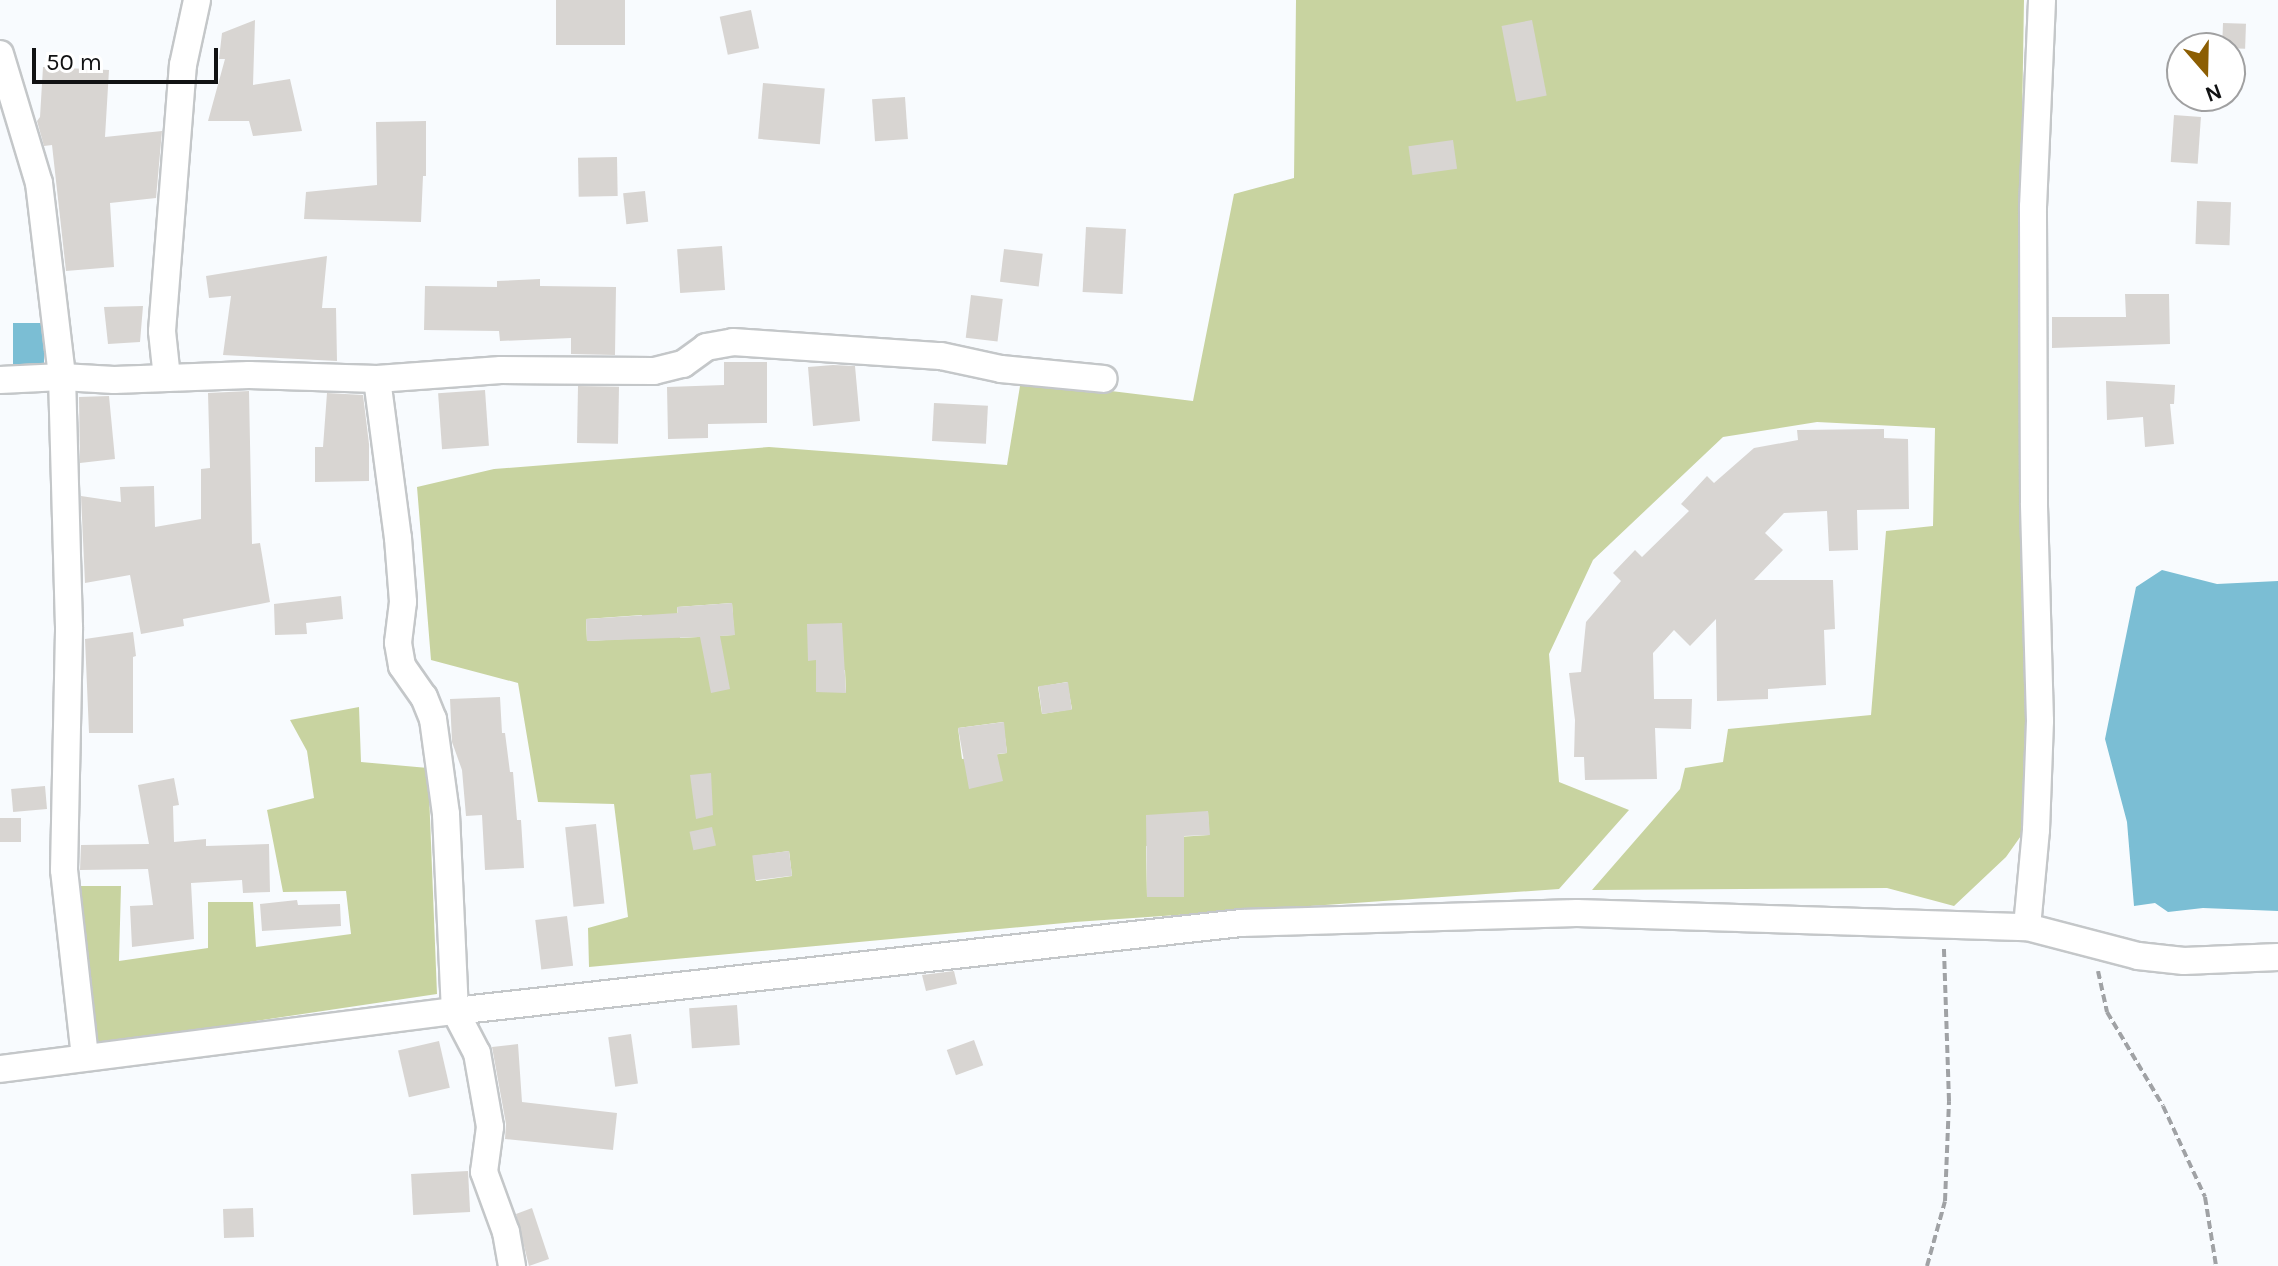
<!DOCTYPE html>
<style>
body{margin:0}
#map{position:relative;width:2278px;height:1266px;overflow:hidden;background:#f8fbfe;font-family:Karla,sans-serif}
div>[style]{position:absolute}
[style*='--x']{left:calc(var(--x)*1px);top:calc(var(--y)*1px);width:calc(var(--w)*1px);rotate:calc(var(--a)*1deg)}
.green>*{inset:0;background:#c8d3a0}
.water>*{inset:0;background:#7bbed4;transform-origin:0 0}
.building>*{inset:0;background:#d8d5d2;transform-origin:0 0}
.path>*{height:4px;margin-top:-2px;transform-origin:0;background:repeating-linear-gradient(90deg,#a0a2a5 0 8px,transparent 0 12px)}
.roads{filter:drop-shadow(2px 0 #c4c7c9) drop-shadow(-2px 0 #c4c7c9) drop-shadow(0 2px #c4c7c9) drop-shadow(0 -2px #c4c7c9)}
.minor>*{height:26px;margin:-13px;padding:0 13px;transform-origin:13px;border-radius:13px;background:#fff}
span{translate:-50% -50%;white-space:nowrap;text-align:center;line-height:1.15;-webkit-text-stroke:7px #fff;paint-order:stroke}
.north{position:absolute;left:2166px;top:32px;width:80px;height:80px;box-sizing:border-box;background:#fff;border:2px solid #a0a0a1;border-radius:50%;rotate:160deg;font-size:22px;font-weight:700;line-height:32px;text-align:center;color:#111213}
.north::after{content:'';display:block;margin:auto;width:28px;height:36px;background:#8c5e03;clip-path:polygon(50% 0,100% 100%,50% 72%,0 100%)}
.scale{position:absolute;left:32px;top:48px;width:186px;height:36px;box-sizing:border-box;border:4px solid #111213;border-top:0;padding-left:10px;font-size:24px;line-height:28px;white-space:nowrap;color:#111213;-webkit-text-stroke:6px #fff;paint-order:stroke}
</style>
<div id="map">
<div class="green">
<i style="clip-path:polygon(evenodd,1296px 0,2024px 0,2019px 306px,2027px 800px,2023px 833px,2006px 857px,1954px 906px,1887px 888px,1592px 890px,1680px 789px,1685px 768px,1723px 762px,1728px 729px,1871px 715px,1886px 531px,1933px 526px,1935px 428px,1817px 422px,1723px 437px,1593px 560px,1549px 654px,1559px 782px,1629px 810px,1559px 889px,1075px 922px,589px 967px,588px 928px,628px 917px,614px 804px,538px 802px,518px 683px,431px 660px,417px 487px,494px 469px,769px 447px,1007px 465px,1021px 380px,1193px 401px,1234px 194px,1294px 178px,1296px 0,732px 603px,734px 635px,680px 638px,677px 607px,732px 603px,1296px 0,642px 615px,643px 638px,587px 641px,586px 619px,642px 615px,1296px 0,816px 670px,845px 670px,846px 692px,816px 692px,816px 670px,1296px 0,1067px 682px,1072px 709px,1042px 714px,1038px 687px,1067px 682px,1296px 0,1003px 722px,1007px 753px,962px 759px,958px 728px,1003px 722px,1296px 0,1208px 811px,1209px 835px,1148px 839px,1208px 811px,1296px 0,1184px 845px,1184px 896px,1147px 897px,1146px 846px,1184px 845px,1296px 0,789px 851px,792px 876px,756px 881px,753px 856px,789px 851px)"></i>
<i style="clip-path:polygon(359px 707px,361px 762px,428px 768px,437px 994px,94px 1045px,80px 886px,121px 886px,119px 961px,208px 948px,208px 902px,253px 902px,256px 947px,351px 934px,346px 891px,283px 892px,267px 810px,314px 798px,307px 751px,290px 720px)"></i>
</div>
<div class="water">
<i style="left:13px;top:323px;width:31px;height:48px"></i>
<i style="clip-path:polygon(2162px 570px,2217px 584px,2278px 581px,2278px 911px,2203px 908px,2168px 912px,2155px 903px,2134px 906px,2127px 822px,2105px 739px,2136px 587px)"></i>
</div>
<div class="building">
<i style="left:556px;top:0;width:69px;height:45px"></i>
<i style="left:751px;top:10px;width:39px;height:32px;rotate:78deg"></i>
<i style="clip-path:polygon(255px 20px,253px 85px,290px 79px,302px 131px,253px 136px,249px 121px,208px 121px,225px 59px,219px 59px,222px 33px)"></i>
<i style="left:1532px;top:20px;width:77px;height:31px;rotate:79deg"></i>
<i style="left:2223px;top:23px;width:23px;height:25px;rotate:2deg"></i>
<i style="clip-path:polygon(43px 67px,109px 70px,105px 137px,162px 131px,156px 198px,110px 203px,114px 267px,66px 271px,52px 145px,44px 146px,37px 121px,40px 117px)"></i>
<i style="left:763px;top:83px;width:62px;height:56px;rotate:5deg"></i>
<i style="left:905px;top:97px;width:42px;height:33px;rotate:86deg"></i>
<i style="left:2174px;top:115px;width:27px;height:47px;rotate:4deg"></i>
<i style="clip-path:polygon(426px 121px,426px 176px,423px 176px,421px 222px,304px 219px,306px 192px,377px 185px,376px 122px)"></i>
<i style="left:1453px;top:140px;width:29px;height:45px;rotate:82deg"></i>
<i style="left:617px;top:157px;width:39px;height:39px;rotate:89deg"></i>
<i style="left:645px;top:191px;width:31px;height:22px;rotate:84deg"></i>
<i style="left:2197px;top:201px;width:34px;height:43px;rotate:2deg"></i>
<i style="left:1086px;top:227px;width:40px;height:65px;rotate:3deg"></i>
<i style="left:722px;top:246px;width:44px;height:45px;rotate:86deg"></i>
<i style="left:1004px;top:249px;width:39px;height:33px;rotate:7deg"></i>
<i style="clip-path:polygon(327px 256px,322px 308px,336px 308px,337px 361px,223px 355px,231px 296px,209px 298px,206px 276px)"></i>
<i style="clip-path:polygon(540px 279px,540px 286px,616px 287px,615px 355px,571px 354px,571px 338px,500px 341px,499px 331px,424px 330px,425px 286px,497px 287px,497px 281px)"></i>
<i style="clip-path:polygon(2125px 294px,2169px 294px,2170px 344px,2052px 348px,2052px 317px,2126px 317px)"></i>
<i style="left:971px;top:295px;width:32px;height:43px;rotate:7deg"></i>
<i style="clip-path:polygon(143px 306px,140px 342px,108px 344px,104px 307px)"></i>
<i style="clip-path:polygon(724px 362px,767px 362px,767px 423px,708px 424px,708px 438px,668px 439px,667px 387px,724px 385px)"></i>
<i style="clip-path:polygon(833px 365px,855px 366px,860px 421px,813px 426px,808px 367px)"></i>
<i style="clip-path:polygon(2106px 381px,2175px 385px,2174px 404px,2170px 404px,2174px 444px,2145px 447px,2143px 417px,2107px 420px)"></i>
<i style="left:578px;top:386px;width:41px;height:57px;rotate:1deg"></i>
<i style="left:485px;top:390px;width:56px;height:47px;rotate:86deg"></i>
<i style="clip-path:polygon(249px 391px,252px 544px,260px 543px,270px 602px,183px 619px,184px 626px,141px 634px,130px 575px,85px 583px,81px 496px,121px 502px,120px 487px,154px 486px,155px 527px,201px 519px,201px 469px,210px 468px,208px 393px)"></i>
<i style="clip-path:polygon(327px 393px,363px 395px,369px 444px,369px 481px,315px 482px,315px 447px,323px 447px)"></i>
<i style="clip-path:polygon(109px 396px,115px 459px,80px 463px,79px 397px)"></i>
<i style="left:934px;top:403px;width:54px;height:38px;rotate:3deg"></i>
<i style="clip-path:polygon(1884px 429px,1884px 438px,1908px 439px,1909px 509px,1857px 510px,1858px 550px,1829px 551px,1827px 511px,1784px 513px,1765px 533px,1783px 550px,1754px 580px,1833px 580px,1835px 629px,1824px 630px,1826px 685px,1768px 689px,1768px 699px,1717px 701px,1716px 619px,1690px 646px,1674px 630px,1653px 653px,1654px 699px,1692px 699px,1691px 729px,1655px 728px,1657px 779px,1585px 780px,1584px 757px,1574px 757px,1575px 720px,1569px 673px,1581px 672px,1586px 622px,1621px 581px,1613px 573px,1635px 550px,1642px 557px,1689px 511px,1681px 504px,1707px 476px,1714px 483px,1754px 448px,1798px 440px,1797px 430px)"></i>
<i style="clip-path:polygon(341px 596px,343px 619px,306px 623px,307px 634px,275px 635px,274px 604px)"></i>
<i style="clip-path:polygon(732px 603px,735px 635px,720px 636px,730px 689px,711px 693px,700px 637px,587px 641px,586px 619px,678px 613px,677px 607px)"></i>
<i style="clip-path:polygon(842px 623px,846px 693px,816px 692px,816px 660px,808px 661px,807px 624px)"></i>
<i style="clip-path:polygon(133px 632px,136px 656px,133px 657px,133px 733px,89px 733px,85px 639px)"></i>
<i style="left:1068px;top:682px;width:28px;height:30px;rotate:82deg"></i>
<i style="clip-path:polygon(500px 697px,502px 733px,505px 733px,510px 772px,513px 772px,517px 820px,521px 820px,524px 868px,485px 870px,482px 815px,466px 816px,462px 770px,452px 742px,450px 699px)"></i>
<i style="clip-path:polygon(1004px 722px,1007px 753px,997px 754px,1003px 781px,969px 789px,958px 728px)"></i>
<i style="clip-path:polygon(711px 773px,713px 815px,696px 819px,690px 775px)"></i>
<i style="clip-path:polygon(174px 778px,179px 805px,173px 806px,174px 842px,206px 839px,206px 846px,269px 844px,270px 892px,243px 893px,242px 880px,191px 883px,194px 939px,132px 947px,130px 906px,153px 905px,148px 869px,80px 870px,81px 845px,149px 844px,138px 785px)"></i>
<i style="left:45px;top:786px;width:23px;height:34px;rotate:85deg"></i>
<i style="clip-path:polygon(1208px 811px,1210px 835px,1184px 836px,1184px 897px,1147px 897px,1146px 815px)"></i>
<i style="left:0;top:818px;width:21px;height:24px"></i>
<i style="left:596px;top:824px;width:80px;height:31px;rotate:84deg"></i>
<i style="left:712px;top:827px;width:19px;height:23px;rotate:78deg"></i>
<i style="left:789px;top:851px;width:25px;height:37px;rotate:83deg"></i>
<i style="clip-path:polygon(297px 900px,298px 905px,340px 904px,341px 926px,262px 931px,260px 904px)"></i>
<i style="left:567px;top:916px;width:50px;height:32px;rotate:83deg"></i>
<i style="clip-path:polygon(954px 971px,957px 984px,926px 991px,922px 975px)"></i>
<i style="left:737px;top:1005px;width:40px;height:48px;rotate:86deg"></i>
<i style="left:631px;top:1034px;width:50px;height:23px;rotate:82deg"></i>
<i style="left:974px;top:1040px;width:27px;height:29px;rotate:70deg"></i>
<i style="left:439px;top:1041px;width:48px;height:42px;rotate:77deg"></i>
<i style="clip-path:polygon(518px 1044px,522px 1102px,617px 1113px,613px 1150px,505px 1139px,506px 1124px,492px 1047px)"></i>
<i style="left:468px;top:1171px;width:41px;height:57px;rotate:87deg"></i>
<i style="left:253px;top:1208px;width:29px;height:30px;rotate:88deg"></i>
<i style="clip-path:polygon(532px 1208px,549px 1259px,529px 1266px,516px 1214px)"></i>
</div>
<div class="path">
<i style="--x:2098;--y:971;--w:42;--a:77.6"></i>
<i style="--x:2107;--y:1012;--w:109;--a:59.2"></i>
<i style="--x:2163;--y:1106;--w:100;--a:65.2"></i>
<i style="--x:2205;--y:1197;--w:70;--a:80.9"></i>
<i style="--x:1927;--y:1266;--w:67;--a:-74.5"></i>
<i style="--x:1945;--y:1201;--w:100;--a:-87.7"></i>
<i style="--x:1949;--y:1101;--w:154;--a:-91.9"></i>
</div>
<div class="roads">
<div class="minor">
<i style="--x:0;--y:54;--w:135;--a:73.2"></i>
<i style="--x:39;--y:183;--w:195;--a:83.2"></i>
<i style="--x:62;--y:377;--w:62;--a:177.2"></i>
<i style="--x:167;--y:378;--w:47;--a:-96.1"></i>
<i style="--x:162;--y:331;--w:267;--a:-85.5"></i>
<i style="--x:183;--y:65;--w:66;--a:-77.8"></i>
<i style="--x:377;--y:379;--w:160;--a:82.5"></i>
<i style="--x:398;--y:538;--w:64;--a:85.5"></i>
<i style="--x:403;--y:602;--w:41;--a:97"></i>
<i style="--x:398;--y:643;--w:23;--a:80"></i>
<i style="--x:402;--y:666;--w:38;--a:55"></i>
<i style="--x:424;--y:697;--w:24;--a:68"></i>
<i style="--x:433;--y:719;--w:96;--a:82.2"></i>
<i style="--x:446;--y:814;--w:197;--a:87.4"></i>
<i style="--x:455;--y:1011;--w:47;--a:62.4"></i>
<i style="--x:477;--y:1053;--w:75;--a:80"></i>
<i style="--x:490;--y:1127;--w:45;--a:97.6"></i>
<i style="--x:484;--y:1172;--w:64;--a:69.9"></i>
<i style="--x:506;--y:1232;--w:35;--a:80"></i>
<i style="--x:2027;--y:927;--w:115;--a:14.6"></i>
<i style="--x:2138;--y:956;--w:46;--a:6.2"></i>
<i style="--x:2184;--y:961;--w:94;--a:-2.4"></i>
<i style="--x:85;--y:1057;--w:188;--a:-96.4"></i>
<i style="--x:64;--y:870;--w:243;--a:-88.8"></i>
<i style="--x:69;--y:627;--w:250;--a:-91.6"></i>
<i style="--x:62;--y:377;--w:52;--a:3.3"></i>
<i style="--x:114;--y:380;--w:135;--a:-2.1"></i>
<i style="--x:249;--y:375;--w:128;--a:1.8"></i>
<i style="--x:377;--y:379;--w:124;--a:-4.2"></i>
<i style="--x:501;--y:370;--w:153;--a:0.4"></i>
<i style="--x:654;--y:371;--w:30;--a:-14"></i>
<i style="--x:683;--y:364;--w:29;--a:-36"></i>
<i style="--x:706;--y:347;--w:27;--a:-10"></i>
<i style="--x:733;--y:342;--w:208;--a:3.9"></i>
<i style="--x:941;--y:356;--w:61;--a:12.2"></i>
<i style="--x:1001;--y:369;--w:103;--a:5.5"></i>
<i style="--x:0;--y:1069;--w:459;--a:-7.3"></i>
<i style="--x:455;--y:1011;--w:791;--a:-6.39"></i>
<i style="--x:1241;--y:923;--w:336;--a:-1.7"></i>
<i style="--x:1577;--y:913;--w:450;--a:1.8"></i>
<i style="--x:2027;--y:927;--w:97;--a:-84.7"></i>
<i style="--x:2036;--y:830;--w:109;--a:-87.9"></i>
<i style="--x:2040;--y:721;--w:218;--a:-91.6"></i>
<i style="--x:2034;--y:503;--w:296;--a:-90.2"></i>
<i style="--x:2033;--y:207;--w:207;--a:-87.5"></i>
</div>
</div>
<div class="north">N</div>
<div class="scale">50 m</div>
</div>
